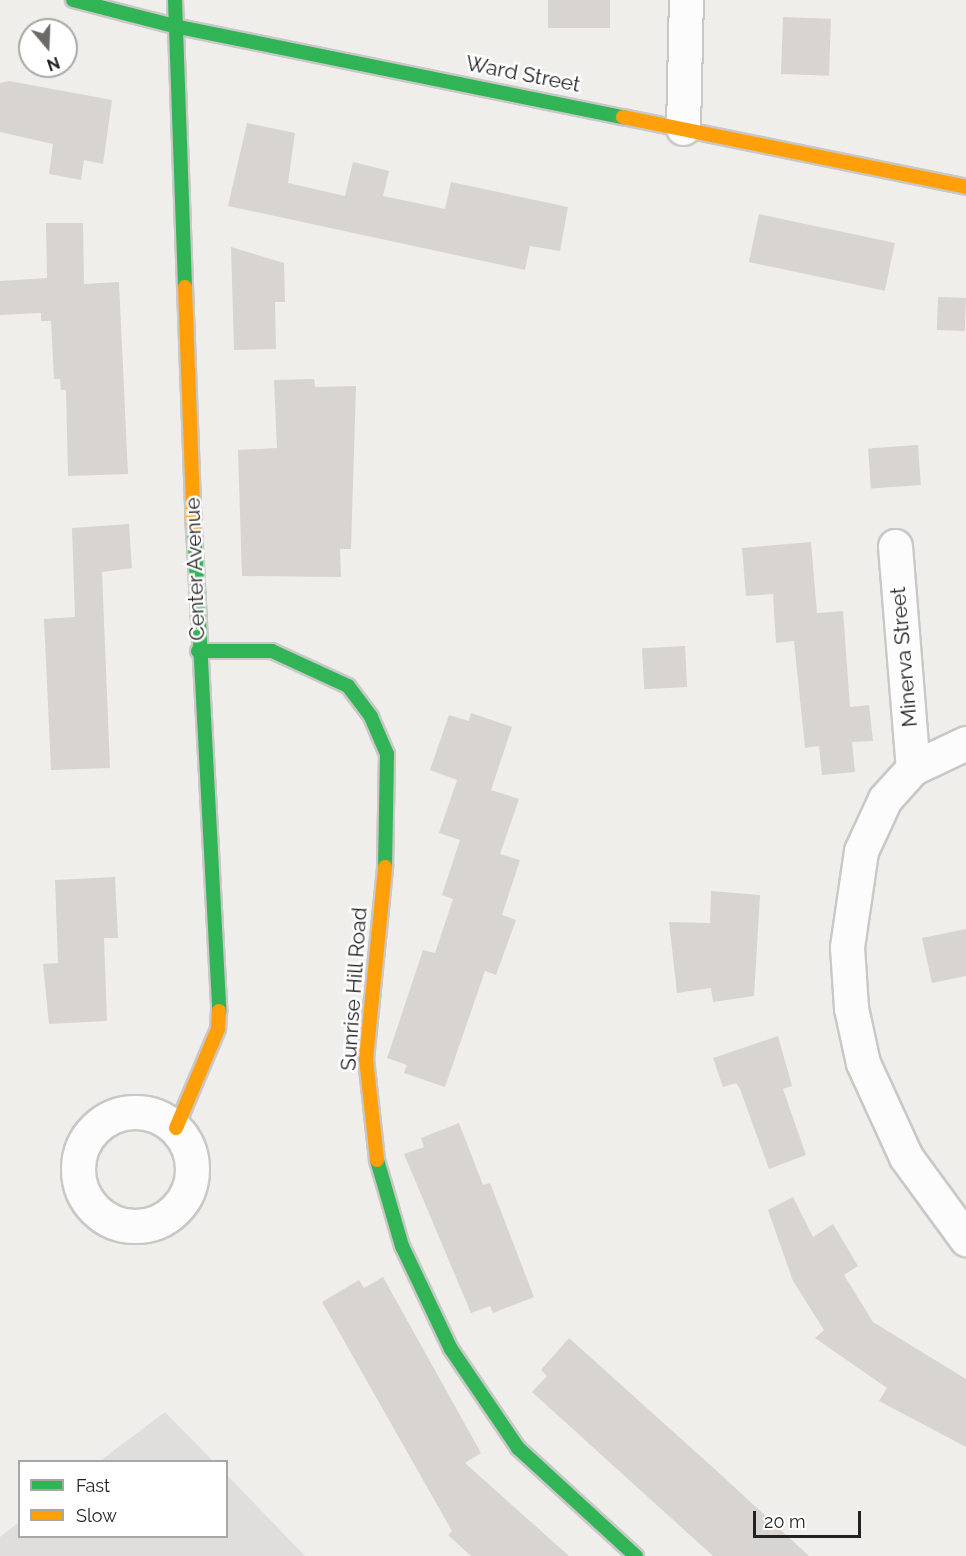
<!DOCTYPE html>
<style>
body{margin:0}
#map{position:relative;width:966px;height:1556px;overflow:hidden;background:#f0eeeb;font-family:Raleway,sans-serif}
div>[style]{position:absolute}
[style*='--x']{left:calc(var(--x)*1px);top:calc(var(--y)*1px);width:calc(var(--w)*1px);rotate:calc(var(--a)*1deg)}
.residential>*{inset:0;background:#dfdedc}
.building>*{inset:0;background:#d7d4d2;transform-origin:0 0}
.roads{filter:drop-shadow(2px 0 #c9c8c7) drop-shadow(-2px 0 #c9c8c7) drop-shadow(0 2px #c9c8c7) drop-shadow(0 -2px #c9c8c7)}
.street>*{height:33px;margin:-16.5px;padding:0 16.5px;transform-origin:16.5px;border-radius:16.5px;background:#fdfcfc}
.street>.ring{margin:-16.5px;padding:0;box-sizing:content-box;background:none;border:33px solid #fdfcfc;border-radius:50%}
.fast>*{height:14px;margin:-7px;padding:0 7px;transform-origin:7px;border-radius:7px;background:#30b455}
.slow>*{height:14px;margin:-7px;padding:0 7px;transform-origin:7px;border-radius:7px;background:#ff9f0a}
span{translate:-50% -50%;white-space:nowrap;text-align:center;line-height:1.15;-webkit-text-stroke:5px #fff;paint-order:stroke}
.street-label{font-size:21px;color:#222}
.legend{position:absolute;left:18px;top:1460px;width:210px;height:78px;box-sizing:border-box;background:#fff;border:2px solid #a7a7a7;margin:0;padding:8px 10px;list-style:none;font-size:18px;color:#222}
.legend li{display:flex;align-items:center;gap:12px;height:30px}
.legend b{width:30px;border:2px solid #a7a7a7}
.north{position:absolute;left:18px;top:18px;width:60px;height:60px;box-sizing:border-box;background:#fff;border:2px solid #a7a7a7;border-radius:50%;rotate:161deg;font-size:16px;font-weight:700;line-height:24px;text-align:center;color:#222}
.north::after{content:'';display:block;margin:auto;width:21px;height:27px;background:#6a6968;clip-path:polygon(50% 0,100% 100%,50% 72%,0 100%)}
.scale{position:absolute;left:753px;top:1511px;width:108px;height:27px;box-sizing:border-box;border:3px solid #222;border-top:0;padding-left:8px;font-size:18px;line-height:21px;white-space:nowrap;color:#222;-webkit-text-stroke:4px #fff;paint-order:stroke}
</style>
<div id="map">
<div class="residential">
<i style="clip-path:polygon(165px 1412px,213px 1461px,100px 1461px)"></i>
<i style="clip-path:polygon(227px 1475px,305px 1556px,0 1556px,0 1537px,19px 1522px,20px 1536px,226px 1536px)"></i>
</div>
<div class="building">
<i style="left:548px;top:0;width:62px;height:28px"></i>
<i style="left:783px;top:17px;width:48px;height:57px;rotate:2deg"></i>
<i style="clip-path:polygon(9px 81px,112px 100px,103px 164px,84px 160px,81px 180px,49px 174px,53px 144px,0 132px,0 83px)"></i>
<i style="clip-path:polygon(247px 123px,295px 133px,288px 183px,345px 196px,353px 162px,389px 171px,383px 196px,445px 209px,451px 182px,568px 207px,560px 251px,530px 246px,525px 270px,228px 206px)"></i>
<i style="left:759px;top:214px;width:139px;height:49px;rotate:12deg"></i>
<i style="clip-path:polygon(46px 223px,83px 223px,84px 284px,119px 282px,128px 474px,68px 476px,66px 390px,61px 390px,60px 379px,54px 379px,51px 321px,41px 321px,41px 313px,0 315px,0 281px,47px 278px)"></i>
<i style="clip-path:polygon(231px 247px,284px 263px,285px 302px,275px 302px,276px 349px,234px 350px)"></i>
<i style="left:938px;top:297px;width:28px;height:33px;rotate:2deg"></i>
<i style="clip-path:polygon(314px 379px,315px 387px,356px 386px,351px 549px,340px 549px,341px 577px,242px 576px,238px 450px,277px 448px,274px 380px)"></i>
<i style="left:918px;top:445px;width:40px;height:50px;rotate:86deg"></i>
<i style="clip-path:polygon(129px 524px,132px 568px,102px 572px,110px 768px,51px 770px,44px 619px,75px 617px,72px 528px)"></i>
<i style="clip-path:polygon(811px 542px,817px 613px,843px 611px,850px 707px,869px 705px,873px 741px,852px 742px,855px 772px,822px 775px,819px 746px,805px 748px,794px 641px,776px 643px,773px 594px,746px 596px,742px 548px)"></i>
<i style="left:685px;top:646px;width:41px;height:43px;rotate:87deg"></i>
<i style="clip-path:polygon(471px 713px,512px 727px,491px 790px,519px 799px,500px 854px,520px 860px,502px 915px,516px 920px,496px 975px,485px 971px,445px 1087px,404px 1073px,407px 1065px,387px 1058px,423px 950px,435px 953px,453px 899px,442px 895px,460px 840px,439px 833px,457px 780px,430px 770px,449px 715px,469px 721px)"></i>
<i style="clip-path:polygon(115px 877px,118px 938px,104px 938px,107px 1021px,49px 1024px,43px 964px,58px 963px,55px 880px)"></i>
<i style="clip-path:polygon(711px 891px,760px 895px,754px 996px,713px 1002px,711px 988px,677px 993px,669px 922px,710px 923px)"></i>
<i style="clip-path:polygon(966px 929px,966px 976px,932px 983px,922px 938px)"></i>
<i style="clip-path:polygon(778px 1036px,792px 1086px,783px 1089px,806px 1155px,769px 1169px,740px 1089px,736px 1083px,723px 1087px,713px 1058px)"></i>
<i style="clip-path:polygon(459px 1123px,483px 1185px,490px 1183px,534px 1297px,493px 1313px,490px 1306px,471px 1313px,404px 1154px,424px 1147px,421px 1138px)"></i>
<i style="clip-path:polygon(793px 1197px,813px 1237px,833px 1224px,858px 1266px,844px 1275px,873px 1322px,966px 1379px,966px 1447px,879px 1401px,887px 1388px,815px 1338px,824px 1330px,793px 1281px,768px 1210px)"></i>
<i style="clip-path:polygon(383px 1277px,481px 1453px,465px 1463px,569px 1556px,471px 1556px,448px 1535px,452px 1531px,322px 1302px,359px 1280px,364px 1288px)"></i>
<i style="clip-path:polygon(569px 1338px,718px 1472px,809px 1556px,713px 1556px,532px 1392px,547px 1376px,541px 1370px)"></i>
</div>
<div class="roads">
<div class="street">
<i style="--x:683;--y:128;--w:128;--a:-88.7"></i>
<i style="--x:895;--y:546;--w:223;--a:85.4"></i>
<i style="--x:966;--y:743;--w:59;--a:154.7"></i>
<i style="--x:913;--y:768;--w:42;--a:132.1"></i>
<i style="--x:885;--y:799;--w:57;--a:114.8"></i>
<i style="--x:861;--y:851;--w:97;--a:98.3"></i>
<i style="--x:847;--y:947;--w:61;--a:86.2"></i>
<i style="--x:851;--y:1008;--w:56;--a:77.7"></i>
<i style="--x:863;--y:1063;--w:103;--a:65.4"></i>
<i style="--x:906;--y:1157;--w:102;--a:53.8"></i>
<i class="ring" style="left:78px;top:1112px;width:81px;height:81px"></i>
</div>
<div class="fast">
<i style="--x:73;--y:0;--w:104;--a:14.4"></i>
<i style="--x:174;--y:26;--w:458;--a:11.5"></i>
<i style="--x:175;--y:0;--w:287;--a:88"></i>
<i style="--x:194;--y:527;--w:485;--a:87"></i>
<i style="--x:198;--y:651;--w:74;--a:0"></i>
<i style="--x:272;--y:651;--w:84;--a:24.7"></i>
<i style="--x:348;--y:686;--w:39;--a:53"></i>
<i style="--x:371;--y:717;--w:40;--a:66.6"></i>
<i style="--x:387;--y:754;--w:113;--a:91"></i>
<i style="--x:377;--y:1160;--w:90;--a:73.8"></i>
<i style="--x:402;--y:1246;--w:114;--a:64.6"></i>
<i style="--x:451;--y:1349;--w:120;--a:55.9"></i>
<i style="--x:518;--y:1448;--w:160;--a:42.5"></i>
</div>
<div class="slow">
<i style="--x:623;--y:117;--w:350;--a:11.5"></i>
<i style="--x:185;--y:287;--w:240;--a:87.9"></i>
<i style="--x:176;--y:1128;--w:108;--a:-67"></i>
<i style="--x:218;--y:1029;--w:18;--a:-87"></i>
<i style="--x:377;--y:1160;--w:102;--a:-96.2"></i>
<i style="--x:366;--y:1059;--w:193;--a:-84.3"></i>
</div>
</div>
<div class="street-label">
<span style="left:523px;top:74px;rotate:11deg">Ward Street</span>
<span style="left:195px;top:569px;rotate:-92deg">Center Avenue</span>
<span style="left:904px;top:657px;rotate:-95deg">Minerva Street</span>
<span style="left:354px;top:989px;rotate:-86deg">Sunrise Hill Road</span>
</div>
<ul class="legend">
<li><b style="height:8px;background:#30b455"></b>Fast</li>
<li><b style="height:8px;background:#ff9f0a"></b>Slow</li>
</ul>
<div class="north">N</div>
<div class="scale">20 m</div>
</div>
